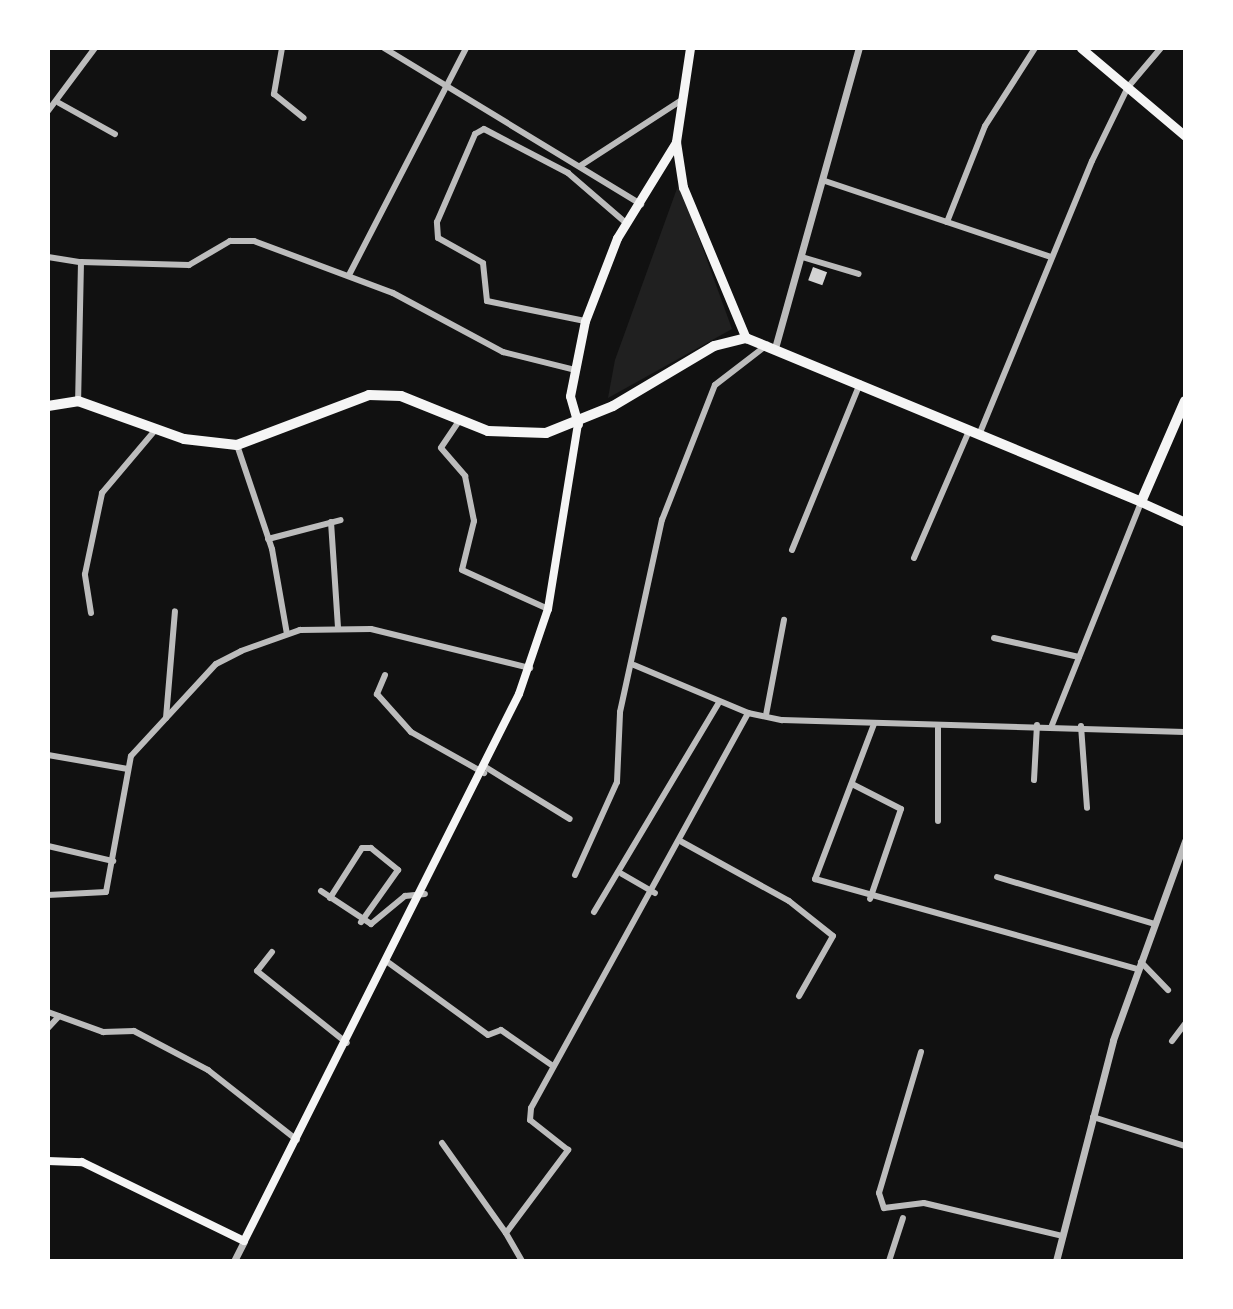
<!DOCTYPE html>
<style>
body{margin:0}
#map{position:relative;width:1233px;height:1309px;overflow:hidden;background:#111;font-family:Poppins,sans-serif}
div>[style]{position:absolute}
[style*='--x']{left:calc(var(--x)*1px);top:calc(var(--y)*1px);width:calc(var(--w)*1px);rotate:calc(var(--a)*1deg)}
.green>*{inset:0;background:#202020}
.building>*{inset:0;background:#d3d3d3;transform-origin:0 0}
.minor>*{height:6px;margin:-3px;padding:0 3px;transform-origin:3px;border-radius:3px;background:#bcbcbc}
.tertiary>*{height:7px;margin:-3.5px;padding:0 3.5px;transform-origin:3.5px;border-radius:3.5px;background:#bcbcbc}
.secondary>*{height:8px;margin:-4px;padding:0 4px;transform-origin:4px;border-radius:4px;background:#f5f5f5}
.primary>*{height:9px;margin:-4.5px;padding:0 4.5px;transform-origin:4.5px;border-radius:4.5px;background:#f5f5f5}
.trunk>*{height:10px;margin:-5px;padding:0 5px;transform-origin:5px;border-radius:5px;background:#f5f5f5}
span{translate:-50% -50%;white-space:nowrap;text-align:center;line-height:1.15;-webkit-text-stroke:7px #fff;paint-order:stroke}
.frame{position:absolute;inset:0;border:50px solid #fff;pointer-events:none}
</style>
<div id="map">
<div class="green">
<i style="clip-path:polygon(679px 183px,732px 329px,608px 398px,615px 360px)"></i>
</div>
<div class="building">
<i style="left:813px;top:267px;width:15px;height:14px;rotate:20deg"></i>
</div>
<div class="minor">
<i style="--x:282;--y:48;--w:47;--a:99.9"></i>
<i style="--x:274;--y:94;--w:38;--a:39"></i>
<i style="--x:384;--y:48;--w:301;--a:31.3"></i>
<i style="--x:59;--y:103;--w:64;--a:29"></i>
<i style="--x:48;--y:111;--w:79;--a:-53.3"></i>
<i style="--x:580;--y:166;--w:119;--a:-33"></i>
<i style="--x:825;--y:181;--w:238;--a:18.6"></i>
<i style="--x:947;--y:222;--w:103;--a:-68.4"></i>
<i style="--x:985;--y:126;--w:93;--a:-57.3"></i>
<i style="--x:48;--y:257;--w:33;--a:9"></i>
<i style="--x:81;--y:262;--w:139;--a:91.2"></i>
<i style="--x:802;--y:257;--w:59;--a:16.6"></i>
<i style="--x:81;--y:262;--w:108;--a:1.6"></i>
<i style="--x:189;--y:265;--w:48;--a:-30.3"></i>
<i style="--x:230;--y:241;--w:24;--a:0"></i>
<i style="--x:254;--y:241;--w:148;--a:20.5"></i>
<i style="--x:393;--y:293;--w:125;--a:28.2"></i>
<i style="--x:503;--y:352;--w:74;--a:14"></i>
<i style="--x:349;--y:275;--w:255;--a:-62.7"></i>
<i style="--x:585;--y:321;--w:100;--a:-168.5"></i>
<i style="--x:487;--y:301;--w:38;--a:-96"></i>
<i style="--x:483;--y:263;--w:51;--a:-150.9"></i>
<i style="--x:438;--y:238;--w:16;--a:-94"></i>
<i style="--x:437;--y:222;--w:96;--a:-66.6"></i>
<i style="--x:475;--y:134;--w:10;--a:-29"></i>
<i style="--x:484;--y:129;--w:95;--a:27.6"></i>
<i style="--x:568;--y:173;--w:75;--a:40.7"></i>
<i style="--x:459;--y:421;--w:32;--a:124"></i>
<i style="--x:441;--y:448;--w:37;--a:49"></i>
<i style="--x:465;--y:476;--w:46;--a:78.7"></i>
<i style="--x:474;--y:521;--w:50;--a:103.8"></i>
<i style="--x:462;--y:570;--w:94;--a:24.4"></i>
<i style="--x:979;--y:435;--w:296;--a:-67.6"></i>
<i style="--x:1092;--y:161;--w:82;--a:-64.1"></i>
<i style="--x:1128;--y:87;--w:51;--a:-49.8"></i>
<i style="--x:237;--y:445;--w:110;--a:71.4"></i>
<i style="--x:272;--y:549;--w:86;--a:80"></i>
<i style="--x:331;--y:522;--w:106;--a:86.2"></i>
<i style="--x:268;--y:539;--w:75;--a:-14.6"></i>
<i style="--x:792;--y:550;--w:180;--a:-67.8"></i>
<i style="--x:914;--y:558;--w:138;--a:-66.6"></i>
<i style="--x:91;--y:613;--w:39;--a:-99"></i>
<i style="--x:85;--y:574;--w:83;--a:-78.1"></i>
<i style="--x:102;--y:493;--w:85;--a:-49.8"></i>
<i style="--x:994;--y:638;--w:87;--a:12.6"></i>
<i style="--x:634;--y:665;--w:124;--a:22.8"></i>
<i style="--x:748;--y:713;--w:35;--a:12"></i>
<i style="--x:782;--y:720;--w:403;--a:1.7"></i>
<i style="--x:385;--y:675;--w:21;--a:113"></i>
<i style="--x:377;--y:694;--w:51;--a:48.2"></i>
<i style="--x:411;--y:732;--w:84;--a:29.3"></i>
<i style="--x:766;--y:715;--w:97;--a:-79.3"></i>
<i style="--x:166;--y:718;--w:107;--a:-85.2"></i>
<i style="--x:874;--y:724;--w:166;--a:110.8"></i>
<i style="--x:815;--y:879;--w:335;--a:15.6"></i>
<i style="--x:1052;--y:725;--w:240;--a:-68.2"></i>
<i style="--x:1081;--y:726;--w:82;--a:85.8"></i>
<i style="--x:48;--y:755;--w:81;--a:9.9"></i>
<i style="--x:487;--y:768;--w:97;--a:31.6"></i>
<i style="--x:1034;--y:780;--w:55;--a:-86.9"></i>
<i style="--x:852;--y:784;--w:55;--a:27"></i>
<i style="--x:901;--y:809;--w:95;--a:109"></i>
<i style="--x:938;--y:821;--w:93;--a:-90"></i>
<i style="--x:682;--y:842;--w:122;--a:28.9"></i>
<i style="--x:789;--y:901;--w:56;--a:38.5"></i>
<i style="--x:833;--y:936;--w:69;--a:119.5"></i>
<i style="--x:48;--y:846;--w:67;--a:13"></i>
<i style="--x:622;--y:874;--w:38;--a:30"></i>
<i style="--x:575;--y:875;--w:102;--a:-65.7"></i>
<i style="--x:617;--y:782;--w:70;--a:-87.5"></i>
<i style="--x:620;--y:712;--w:197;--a:-77.7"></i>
<i style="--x:662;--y:520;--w:145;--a:-68.6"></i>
<i style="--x:715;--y:385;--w:66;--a:-37.6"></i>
<i style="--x:997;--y:877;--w:165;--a:16.6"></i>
<i style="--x:321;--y:891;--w:60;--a:33.4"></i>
<i style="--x:371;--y:924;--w:44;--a:-39.5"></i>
<i style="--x:405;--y:896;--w:20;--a:-6"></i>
<i style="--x:48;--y:895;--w:58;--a:-3"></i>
<i style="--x:106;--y:892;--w:138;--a:-79.6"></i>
<i style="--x:131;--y:756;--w:125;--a:-47.3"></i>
<i style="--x:216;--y:664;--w:28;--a:-27"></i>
<i style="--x:241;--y:651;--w:63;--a:-19.6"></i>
<i style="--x:300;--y:630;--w:71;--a:-0.8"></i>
<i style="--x:371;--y:629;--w:164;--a:13.8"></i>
<i style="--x:330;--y:898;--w:59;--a:-57.4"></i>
<i style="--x:362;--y:848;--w:9;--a:0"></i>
<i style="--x:371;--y:848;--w:35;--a:39"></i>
<i style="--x:398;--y:870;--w:64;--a:125.4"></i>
<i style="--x:594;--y:912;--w:244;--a:-59.2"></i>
<i style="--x:272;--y:952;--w:24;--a:128"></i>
<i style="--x:257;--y:971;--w:115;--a:38.7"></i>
<i style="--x:1141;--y:962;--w:39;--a:46"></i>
<i style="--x:389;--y:963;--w:122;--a:36"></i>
<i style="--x:488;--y:1035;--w:14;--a:-21"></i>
<i style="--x:501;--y:1030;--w:63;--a:34.7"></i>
<i style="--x:48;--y:1012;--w:59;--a:20"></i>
<i style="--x:103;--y:1032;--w:31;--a:-2"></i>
<i style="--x:134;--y:1031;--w:84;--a:27.8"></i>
<i style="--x:208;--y:1070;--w:113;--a:38.2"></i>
<i style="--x:48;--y:1028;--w:16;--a:-47"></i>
<i style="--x:1172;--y:1041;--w:21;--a:-53"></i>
<i style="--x:921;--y:1052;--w:147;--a:106.6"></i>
<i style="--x:879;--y:1193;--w:16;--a:72"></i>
<i style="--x:884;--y:1208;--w:40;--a:-7.1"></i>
<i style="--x:924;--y:1203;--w:143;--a:13.4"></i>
<i style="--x:1093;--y:1117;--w:96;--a:17.5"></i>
<i style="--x:442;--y:1143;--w:110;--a:54.6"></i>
<i style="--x:522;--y:1261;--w:32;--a:-120"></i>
<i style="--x:506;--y:1233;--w:104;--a:-53.2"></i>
<i style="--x:568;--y:1150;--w:48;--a:-141.7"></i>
<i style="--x:530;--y:1120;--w:12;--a:-85"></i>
<i style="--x:531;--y:1108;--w:451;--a:-61.2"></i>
<i style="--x:889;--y:1261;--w:45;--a:-72"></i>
</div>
<div class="tertiary">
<i style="--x:775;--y:348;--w:312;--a:-74.4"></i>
<i style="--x:234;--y:1261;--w:22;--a:-63"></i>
<i style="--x:1056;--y:1261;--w:228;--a:-75.5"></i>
<i style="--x:1113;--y:1040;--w:212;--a:-70.1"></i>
</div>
<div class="secondary">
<i style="--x:48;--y:1161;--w:34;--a:2"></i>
<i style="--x:82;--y:1162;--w:180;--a:26"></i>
<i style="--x:244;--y:1241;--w:612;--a:-63.31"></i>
<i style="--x:519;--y:694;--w:90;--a:-71.2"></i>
<i style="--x:548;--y:609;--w:187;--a:-80.8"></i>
</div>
<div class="primary">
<i style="--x:690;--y:48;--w:95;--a:98.5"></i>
<i style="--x:676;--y:142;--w:46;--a:81.2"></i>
<i style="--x:683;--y:187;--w:164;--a:67.4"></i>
<i style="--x:1081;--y:48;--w:136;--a:40.2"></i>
<i style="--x:578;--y:424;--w:29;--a:-106"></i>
<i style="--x:570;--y:396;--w:76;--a:-78.7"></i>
<i style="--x:585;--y:321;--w:89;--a:-68.9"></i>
<i style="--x:617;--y:238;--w:113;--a:-58.4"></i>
<i style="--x:1141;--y:502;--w:48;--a:24.4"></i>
</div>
<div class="trunk">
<i style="--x:48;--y:406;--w:30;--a:-9"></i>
<i style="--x:78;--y:401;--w:113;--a:19.7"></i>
<i style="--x:184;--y:439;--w:53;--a:6.5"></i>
<i style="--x:237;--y:445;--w:141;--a:-20.7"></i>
<i style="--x:369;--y:395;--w:32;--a:2"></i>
<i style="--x:401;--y:396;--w:94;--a:21.9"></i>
<i style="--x:488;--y:431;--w:58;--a:2"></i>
<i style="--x:546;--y:433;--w:72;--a:-21.9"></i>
<i style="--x:613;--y:406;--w:117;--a:-30.7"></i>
<i style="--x:714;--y:346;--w:33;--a:-14"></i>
<i style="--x:746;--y:338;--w:428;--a:22.5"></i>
<i style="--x:1141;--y:502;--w:110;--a:-66.5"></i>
</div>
<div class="frame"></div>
</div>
